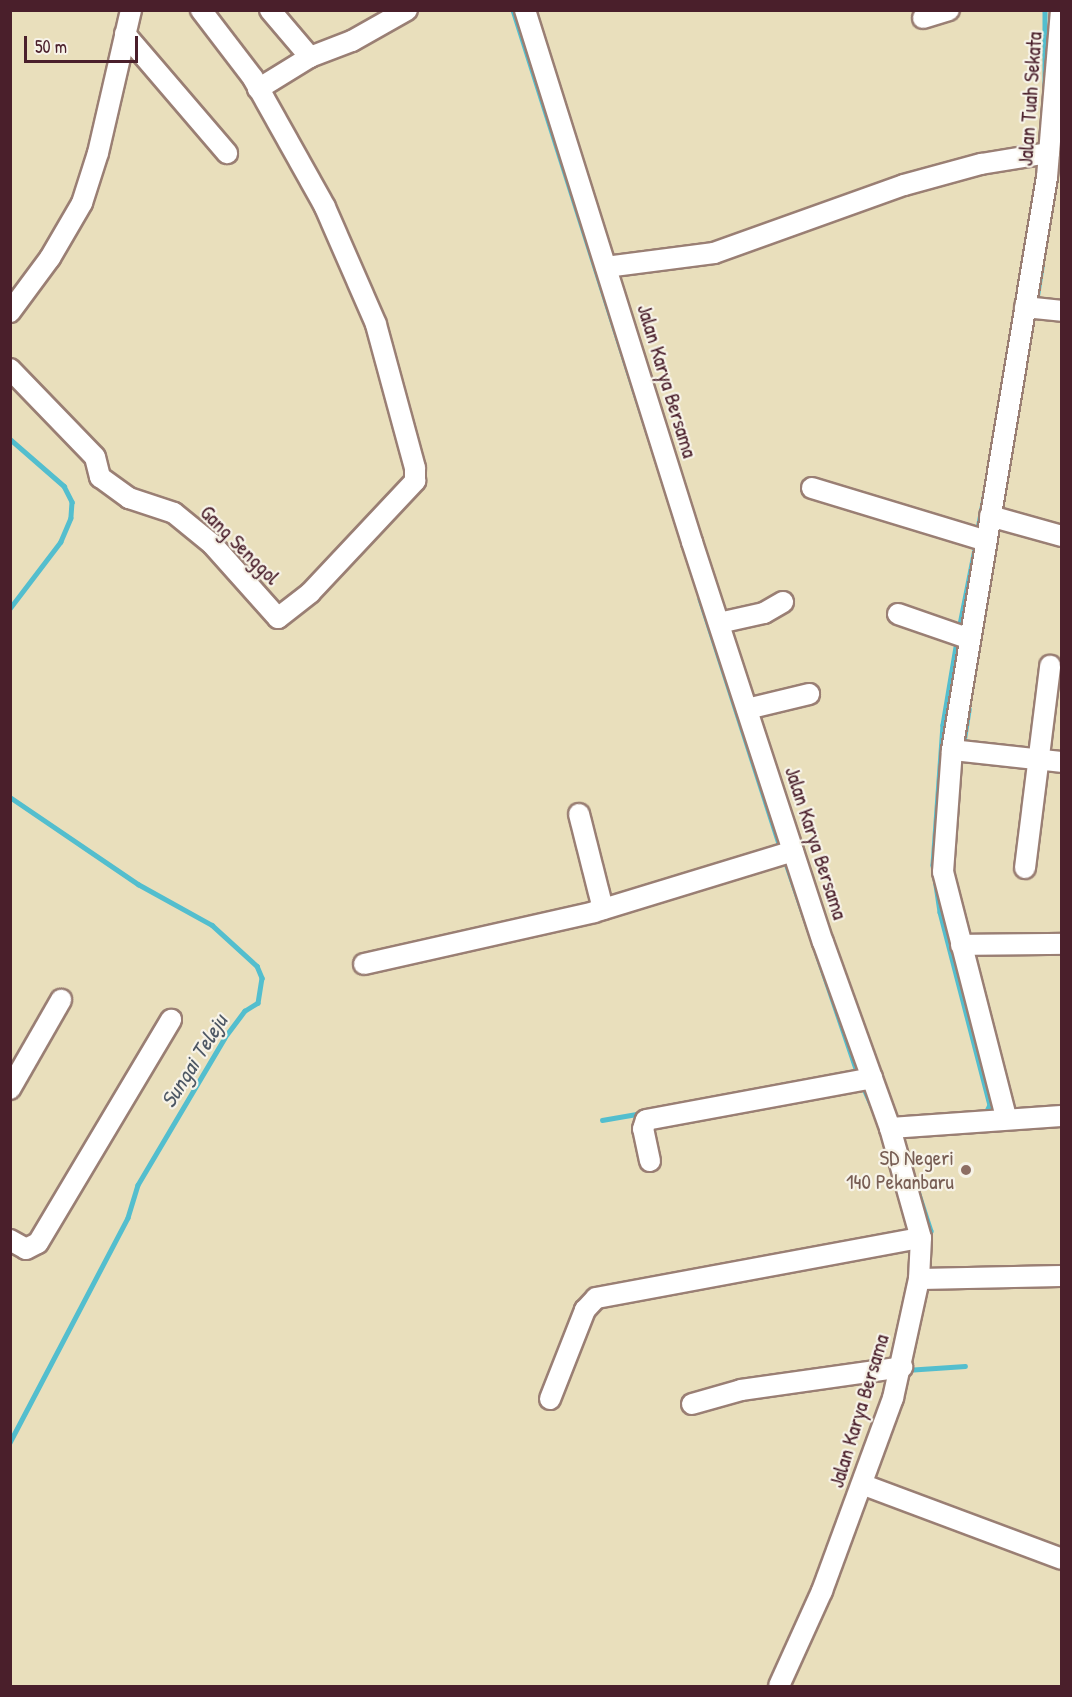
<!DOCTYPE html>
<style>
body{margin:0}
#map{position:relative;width:1072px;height:1697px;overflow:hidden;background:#e9dfbc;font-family:"Patrick Hand",sans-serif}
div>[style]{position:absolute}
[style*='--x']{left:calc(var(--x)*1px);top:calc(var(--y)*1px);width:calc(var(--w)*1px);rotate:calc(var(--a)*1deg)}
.stream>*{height:4.5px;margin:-2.25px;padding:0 2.25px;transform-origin:2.25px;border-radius:2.25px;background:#53bece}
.roads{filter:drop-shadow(2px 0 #9a7f74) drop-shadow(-2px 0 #9a7f74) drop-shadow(0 2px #9a7f74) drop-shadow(0 -2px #9a7f74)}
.minor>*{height:20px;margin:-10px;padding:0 10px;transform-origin:10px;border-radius:10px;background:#fff}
.dots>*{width:16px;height:16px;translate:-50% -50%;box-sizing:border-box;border:3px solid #f7f3e8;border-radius:50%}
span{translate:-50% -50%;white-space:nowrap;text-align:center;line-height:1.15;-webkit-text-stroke:4.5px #f7f3e8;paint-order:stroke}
.street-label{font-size:21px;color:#4a1f2b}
.education-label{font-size:21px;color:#785e54}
.right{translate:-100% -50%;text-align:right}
.water-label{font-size:22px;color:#4d5764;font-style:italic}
.frame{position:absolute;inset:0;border:12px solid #4a1f2b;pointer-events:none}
.scale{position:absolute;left:24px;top:36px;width:114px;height:27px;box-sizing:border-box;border:3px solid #4a1f2b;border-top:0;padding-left:8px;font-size:18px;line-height:21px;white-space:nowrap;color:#4a1f2b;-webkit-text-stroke:4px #f7f3e8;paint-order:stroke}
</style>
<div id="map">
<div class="stream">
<i style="--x:513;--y:10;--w:544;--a:72.33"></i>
<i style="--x:1045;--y:10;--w:79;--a:90"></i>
<i style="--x:1037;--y:296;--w:30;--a:-81"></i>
<i style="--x:10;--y:439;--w:72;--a:41"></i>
<i style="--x:64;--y:486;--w:18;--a:63"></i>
<i style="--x:72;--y:502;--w:16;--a:94"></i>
<i style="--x:71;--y:518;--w:26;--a:113"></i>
<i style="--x:61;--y:542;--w:84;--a:127.3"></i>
<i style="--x:978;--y:526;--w:36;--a:-79"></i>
<i style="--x:700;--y:599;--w:256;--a:72.1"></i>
<i style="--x:960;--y:622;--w:72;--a:-78.8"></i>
<i style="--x:956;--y:647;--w:79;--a:99.5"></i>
<i style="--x:943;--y:725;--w:140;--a:94.1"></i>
<i style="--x:933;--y:865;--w:48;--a:81.5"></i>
<i style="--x:940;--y:912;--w:199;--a:75.5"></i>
<i style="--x:990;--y:1105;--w:11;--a:117"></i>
<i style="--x:964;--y:739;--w:30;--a:-81"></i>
<i style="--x:10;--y:797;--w:155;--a:34.2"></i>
<i style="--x:138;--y:884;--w:85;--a:29"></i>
<i style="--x:212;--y:925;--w:61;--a:42.3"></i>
<i style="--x:257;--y:966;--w:13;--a:67"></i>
<i style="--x:262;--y:978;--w:25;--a:99"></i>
<i style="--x:258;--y:1003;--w:15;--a:148"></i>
<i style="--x:245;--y:1011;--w:34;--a:127"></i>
<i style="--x:225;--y:1038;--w:171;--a:120.6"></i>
<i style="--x:138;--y:1185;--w:34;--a:107"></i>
<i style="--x:128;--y:1218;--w:254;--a:117.7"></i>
<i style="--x:786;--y:863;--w:224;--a:71.2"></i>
<i style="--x:865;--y:1091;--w:27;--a:66"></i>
<i style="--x:602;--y:1120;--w:42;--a:-9.7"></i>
<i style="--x:917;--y:1188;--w:45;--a:72"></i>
<i style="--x:931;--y:1231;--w:9;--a:103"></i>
<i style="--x:906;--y:1370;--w:59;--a:-3.9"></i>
</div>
<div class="roads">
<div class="minor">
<i style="--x:270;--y:10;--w:62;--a:49.6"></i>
<i style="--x:310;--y:57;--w:45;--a:-20.9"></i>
<i style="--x:352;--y:41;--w:63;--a:-29.4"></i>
<i style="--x:525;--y:10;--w:558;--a:72.57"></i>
<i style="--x:692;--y:542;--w:421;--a:71.9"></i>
<i style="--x:823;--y:942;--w:198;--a:70.2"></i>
<i style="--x:890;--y:1128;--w:114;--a:74.3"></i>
<i style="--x:921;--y:1238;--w:41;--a:92.8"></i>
<i style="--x:919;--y:1279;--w:122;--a:102.3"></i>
<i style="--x:893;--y:1398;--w:206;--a:110.2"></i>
<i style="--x:822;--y:1591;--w:104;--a:114.4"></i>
<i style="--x:923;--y:18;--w:27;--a:-17"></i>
<i style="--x:125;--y:34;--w:157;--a:49.4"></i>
<i style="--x:258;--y:89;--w:61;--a:-31.6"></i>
<i style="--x:606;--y:267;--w:109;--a:-7.4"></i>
<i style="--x:714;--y:253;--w:202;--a:-19.7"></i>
<i style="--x:904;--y:185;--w:80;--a:-15.3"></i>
<i style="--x:981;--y:164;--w:69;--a:-9.2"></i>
<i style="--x:1025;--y:307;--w:37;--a:6"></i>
<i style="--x:10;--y:312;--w:67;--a:-53.5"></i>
<i style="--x:50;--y:258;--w:64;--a:-59.8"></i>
<i style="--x:82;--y:203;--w:52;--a:-72.3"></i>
<i style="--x:98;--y:153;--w:147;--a:-77"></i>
<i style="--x:10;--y:369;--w:122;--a:46"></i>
<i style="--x:95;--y:457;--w:21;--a:76"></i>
<i style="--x:100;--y:477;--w:36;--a:36"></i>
<i style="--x:129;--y:498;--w:47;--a:18.4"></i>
<i style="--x:174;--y:513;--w:49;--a:39.2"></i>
<i style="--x:212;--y:544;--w:99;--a:48.3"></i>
<i style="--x:278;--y:618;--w:41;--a:-38"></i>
<i style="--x:310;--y:593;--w:154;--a:-46.8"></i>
<i style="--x:415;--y:481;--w:13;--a:-90"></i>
<i style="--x:415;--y:468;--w:149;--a:-105.2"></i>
<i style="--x:376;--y:324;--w:128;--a:-113.6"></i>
<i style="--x:325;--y:207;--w:148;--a:-119.2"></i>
<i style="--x:253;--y:78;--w:86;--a:-127.4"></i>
<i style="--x:812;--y:488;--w:182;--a:16.9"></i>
<i style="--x:990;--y:516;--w:75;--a:15.5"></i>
<i style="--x:898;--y:614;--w:76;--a:19.1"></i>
<i style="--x:719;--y:623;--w:46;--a:-12.5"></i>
<i style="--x:764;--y:613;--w:22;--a:-30"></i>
<i style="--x:747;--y:709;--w:64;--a:-13.6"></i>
<i style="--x:952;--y:750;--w:111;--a:6.2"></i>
<i style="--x:579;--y:814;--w:98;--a:75.8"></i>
<i style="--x:1025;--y:868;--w:204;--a:-82.9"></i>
<i style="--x:961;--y:945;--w:101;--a:-0.6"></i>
<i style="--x:364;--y:964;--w:236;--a:-12.7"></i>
<i style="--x:594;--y:912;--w:208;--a:-17"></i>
<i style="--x:10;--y:1089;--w:103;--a:-60.2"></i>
<i style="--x:1006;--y:1117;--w:253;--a:-104.4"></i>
<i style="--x:943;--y:872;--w:122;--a:-85.8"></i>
<i style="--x:952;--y:750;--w:581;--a:-80.59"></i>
<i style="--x:1047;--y:177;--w:168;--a:-85.2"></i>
<i style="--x:890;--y:1128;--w:172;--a:-4"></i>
<i style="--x:650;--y:1161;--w:33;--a:-102"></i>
<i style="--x:643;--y:1129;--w:9;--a:-72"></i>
<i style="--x:646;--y:1120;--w:230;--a:-10.5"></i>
<i style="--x:10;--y:1240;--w:18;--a:29"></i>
<i style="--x:26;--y:1249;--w:13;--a:-27"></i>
<i style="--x:38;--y:1243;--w:260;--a:-59.2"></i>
<i style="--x:919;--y:1279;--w:143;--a:-1.2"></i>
<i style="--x:550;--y:1399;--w:96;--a:-68.5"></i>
<i style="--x:585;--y:1310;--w:16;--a:-47"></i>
<i style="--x:596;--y:1298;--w:330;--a:-10.5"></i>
<i style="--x:692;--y:1404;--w:51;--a:-15.9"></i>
<i style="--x:741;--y:1390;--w:163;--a:-8.1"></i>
<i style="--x:864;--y:1485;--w:211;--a:20.5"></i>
</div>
</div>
<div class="dots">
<i style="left:966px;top:1170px;background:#8d6e63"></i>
</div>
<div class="street-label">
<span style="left:1030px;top:99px;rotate:-86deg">Jalan Tuah Sekata</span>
<span style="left:667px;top:381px;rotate:73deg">Jalan Karya Bersama</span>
<span style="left:240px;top:545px;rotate:45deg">Gang Senggol</span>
<span style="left:816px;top:843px;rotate:72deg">Jalan Karya Bersama</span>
<span style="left:859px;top:1411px;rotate:-73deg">Jalan Karya Bersama</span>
</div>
<div class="education-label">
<span class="right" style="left:954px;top:1170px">SD Negeri<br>140 Pekanbaru</span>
</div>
<div class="water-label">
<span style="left:194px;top:1061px;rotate:-58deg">Sungai Teleju</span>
</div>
<div class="frame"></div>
<div class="scale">50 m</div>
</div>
